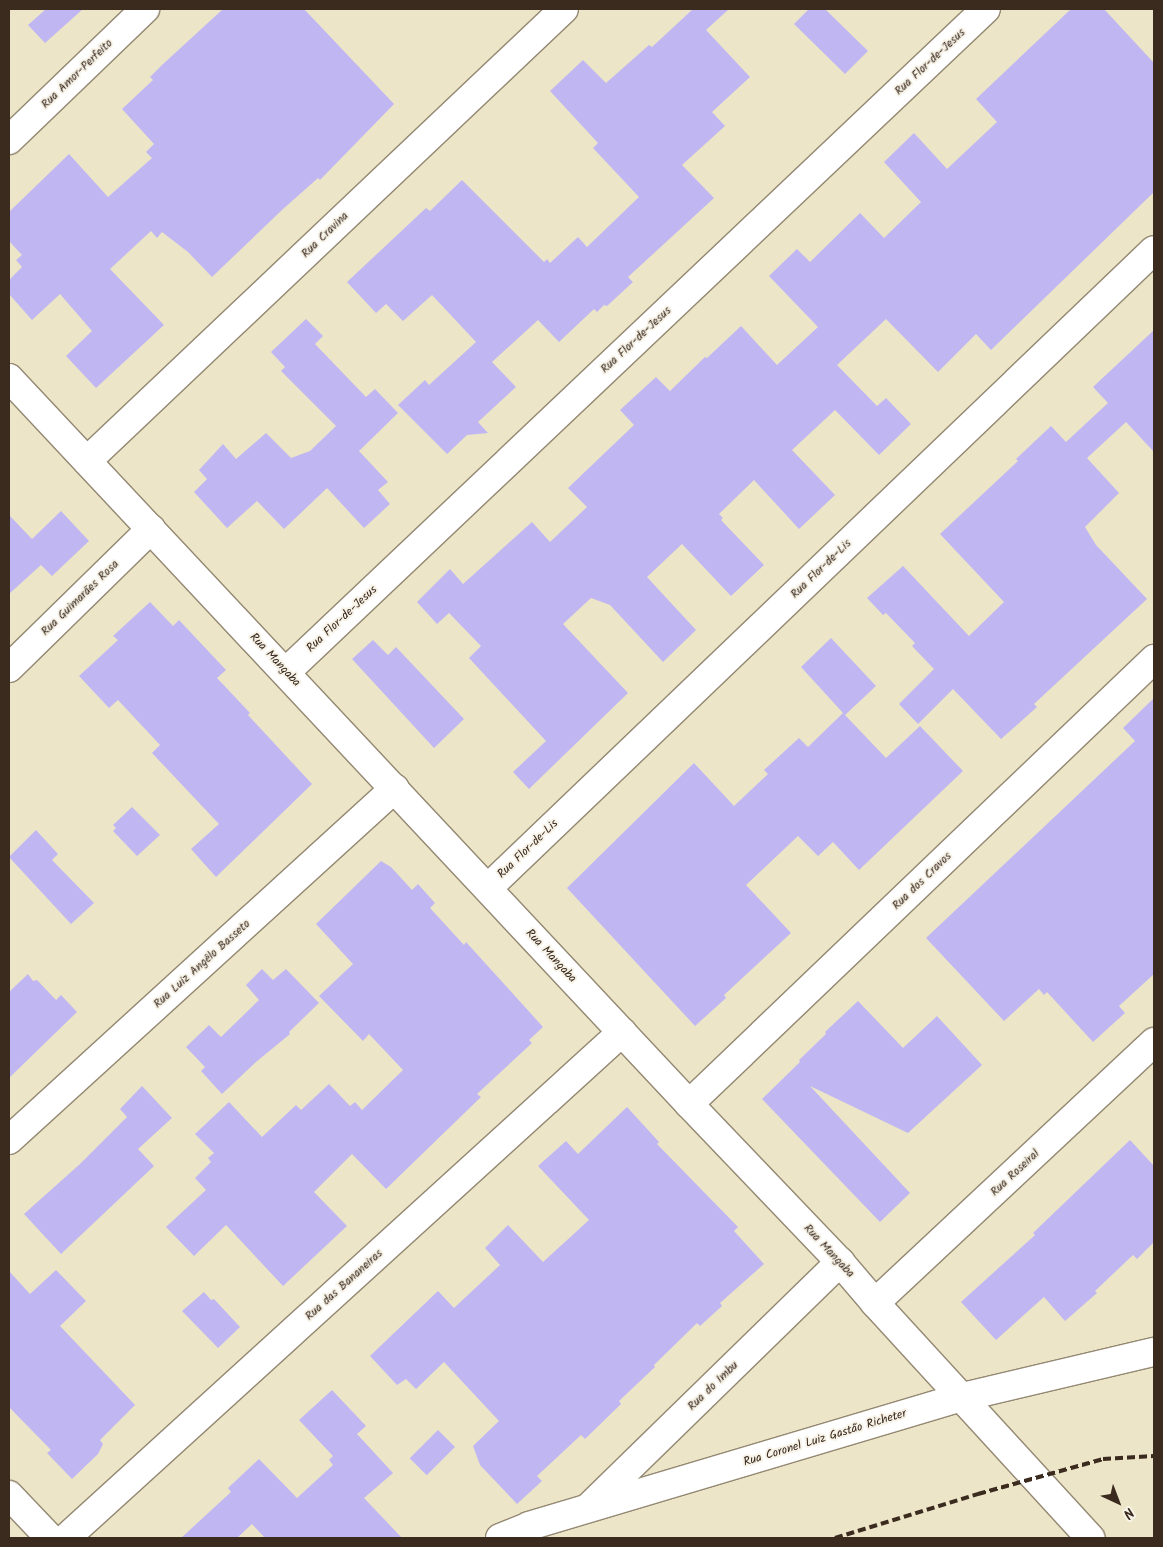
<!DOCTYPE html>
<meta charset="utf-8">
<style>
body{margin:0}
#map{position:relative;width:1163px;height:1547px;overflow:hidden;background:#ece5c8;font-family:Kalam,sans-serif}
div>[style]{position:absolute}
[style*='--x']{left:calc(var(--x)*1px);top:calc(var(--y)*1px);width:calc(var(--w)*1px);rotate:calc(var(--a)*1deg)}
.building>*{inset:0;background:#c0b7f2;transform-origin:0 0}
.roads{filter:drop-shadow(1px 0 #948873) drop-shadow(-1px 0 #948873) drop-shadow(0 1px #948873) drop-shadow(0 -1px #948873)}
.minor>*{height:28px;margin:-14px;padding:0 14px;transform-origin:14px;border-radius:14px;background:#fff}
.rail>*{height:4px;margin-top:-2px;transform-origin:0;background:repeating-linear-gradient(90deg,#3b2a1e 0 8px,transparent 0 12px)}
span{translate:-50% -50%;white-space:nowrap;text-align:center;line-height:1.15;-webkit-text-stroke:4px #f7f3e8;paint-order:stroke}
.street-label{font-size:12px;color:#3b2a1e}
.frame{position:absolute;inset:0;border:10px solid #3b2a1e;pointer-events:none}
.north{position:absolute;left:1093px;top:1477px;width:50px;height:50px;-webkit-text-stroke:4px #f7f3e8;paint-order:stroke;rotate:137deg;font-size:14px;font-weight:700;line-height:20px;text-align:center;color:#3b2a1e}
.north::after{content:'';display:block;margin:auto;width:18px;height:22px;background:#3b2a1e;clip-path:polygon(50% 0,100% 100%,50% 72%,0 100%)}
</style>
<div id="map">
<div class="building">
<i style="clip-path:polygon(46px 9px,83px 9px,45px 43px,28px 25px)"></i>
<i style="clip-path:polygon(223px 9px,304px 9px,394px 104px,320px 180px,318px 178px,282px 210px,212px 277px,188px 252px,162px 232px,157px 238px,151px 231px,110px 269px,164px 325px,96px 388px,66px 356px,92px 331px,60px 294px,32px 320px,9px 294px,9px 280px,22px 267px,16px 260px,22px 255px,9px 241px,9px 212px,69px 154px,108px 197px,152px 158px,146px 152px,154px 144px,122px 109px,153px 80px,150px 77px,162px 65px)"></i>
<i style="clip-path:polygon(693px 9px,729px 9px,706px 30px,750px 77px,712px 112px,725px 126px,682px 165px,714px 198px,628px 277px,633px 282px,607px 306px,604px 305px,597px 312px,594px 309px,559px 342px,538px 320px,492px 362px,516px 387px,478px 422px,488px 433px,467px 435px,447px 454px,398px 405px,425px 380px,429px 385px,476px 342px,432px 295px,403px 321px,386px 304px,376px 313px,347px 282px,426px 208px,430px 211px,462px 180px,544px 262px,547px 259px,550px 263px,578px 237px,587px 247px,639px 197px,593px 148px,598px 143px,550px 91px,583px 60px,606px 83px,649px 45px,652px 47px)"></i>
<i style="clip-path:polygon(809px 9px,825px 9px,868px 51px,845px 74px,794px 24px)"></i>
<i style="clip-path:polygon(1071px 9px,1104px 9px,1154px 63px,1154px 192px,991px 350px,976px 334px,938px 372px,886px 319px,837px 365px,877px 406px,886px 398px,911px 424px,879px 455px,835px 410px,792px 450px,835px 495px,799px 529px,754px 480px,719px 514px,723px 518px,721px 520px,764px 565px,731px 596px,682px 544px,647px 577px,696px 630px,663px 662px,610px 605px,591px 598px,563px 624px,628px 693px,529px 789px,513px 772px,546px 741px,469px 658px,481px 646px,449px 613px,437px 624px,417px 602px,450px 569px,463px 584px,532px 522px,550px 542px,587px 507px,568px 488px,634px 425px,620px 410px,656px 377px,670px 391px,705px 357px,707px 358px,741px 326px,777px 365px,818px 327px,769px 276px,797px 249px,810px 262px,860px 213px,884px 238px,921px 202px,884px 162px,914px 133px,947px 169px,997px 122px,976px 99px)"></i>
<i style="clip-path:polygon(306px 319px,323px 336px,315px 344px,366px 397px,375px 389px,398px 413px,359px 451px,388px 482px,378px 490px,390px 504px,364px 528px,327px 488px,284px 529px,257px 501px,227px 528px,194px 492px,207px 479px,199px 470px,223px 444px,236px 459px,266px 433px,291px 458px,310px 451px,336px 426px,281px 371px,285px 367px,271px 352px)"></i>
<i style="clip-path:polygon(1154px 330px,1154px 452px,1126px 422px,1087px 458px,1119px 493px,1085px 527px,1096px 545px,1147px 599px,1034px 704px,1037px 707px,1001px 739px,953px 689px,918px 724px,899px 704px,934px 669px,912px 646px,915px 643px,886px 613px,883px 615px,867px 598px,903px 566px,969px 636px,1004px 602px,940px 534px,1018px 461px,1016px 459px,1051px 426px,1066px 442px,1108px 403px,1093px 387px)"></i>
<i style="clip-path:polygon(61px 511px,89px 541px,52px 576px,41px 565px,9px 594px,9px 515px,32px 539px)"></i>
<i style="clip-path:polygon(150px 602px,173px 626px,179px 620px,226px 670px,217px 678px,250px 713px,248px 715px,312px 784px,216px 877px,191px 849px,219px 824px,152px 753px,160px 745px,118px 700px,109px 708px,79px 676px,118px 640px,113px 636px)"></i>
<i style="clip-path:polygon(831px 638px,876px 686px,845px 715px,886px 758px,920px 726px,963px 771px,859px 870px,833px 842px,818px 856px,798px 836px,746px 885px,791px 933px,724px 995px,726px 998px,695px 1026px,567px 888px,694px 763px,734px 806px,768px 774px,764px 770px,799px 738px,808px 747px,843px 713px,801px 667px)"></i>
<i style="clip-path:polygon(373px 640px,388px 655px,396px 647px,464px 719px,434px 748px,352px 659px)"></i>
<i style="clip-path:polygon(1154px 698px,1154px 974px,1119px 1006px,1125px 1013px,1093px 1042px,1047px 992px,1044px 995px,1039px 989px,1004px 1021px,926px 938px,1135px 741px,1123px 728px)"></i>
<i style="clip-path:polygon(132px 807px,160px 835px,137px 856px,113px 831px,116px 828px,113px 825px)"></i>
<i style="clip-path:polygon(36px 830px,58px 854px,52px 860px,94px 903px,71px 924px,9px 857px)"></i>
<i style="clip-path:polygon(381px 861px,391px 867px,412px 890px,418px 884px,435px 903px,430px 908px,464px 945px,466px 942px,543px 1027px,529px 1040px,532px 1043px,477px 1094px,481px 1097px,386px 1189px,352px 1154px,314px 1192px,347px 1226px,283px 1286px,226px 1225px,194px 1256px,166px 1227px,206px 1190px,195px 1178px,211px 1162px,208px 1158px,214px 1153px,195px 1134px,229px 1102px,262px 1137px,296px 1105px,301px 1110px,329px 1084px,350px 1106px,355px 1102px,362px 1110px,403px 1070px,369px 1034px,363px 1041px,319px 996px,353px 964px,316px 924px)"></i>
<i style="clip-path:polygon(262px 969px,273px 980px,286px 969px,319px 1003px,289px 1032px,290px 1034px,256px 1062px,222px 1094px,201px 1071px,205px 1067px,186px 1047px,209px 1025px,221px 1037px,259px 1000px,246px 985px)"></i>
<i style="clip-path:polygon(28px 974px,33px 981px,37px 980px,56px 1000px,61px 995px,77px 1012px,9px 1078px,9px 992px)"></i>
<i style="clip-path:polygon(858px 1001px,903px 1048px,937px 1016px,982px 1065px,908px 1133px,810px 1086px,910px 1193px,880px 1222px,762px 1099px,800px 1062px,799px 1060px,826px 1034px,825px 1032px)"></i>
<i style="clip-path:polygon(142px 1086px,172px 1118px,138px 1149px,154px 1166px,61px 1254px,24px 1214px,80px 1164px,127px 1117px,120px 1109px)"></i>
<i style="clip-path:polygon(627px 1107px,659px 1142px,657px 1144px,738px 1227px,734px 1231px,764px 1264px,720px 1303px,722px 1306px,700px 1326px,697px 1323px,654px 1365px,655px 1367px,619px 1401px,621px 1404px,585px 1439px,581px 1435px,537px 1476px,542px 1481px,517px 1504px,480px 1465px,473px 1446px,499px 1421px,444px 1362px,416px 1389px,406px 1379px,397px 1385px,370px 1356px,438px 1291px,454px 1308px,500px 1265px,485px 1248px,508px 1225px,543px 1262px,589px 1220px,538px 1166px,566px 1141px,578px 1154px)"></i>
<i style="clip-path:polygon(1130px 1140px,1154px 1166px,1154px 1242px,1137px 1259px,1133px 1255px,1095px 1291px,1097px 1293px,1065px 1321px,1044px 1297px,996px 1340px,961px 1302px,1035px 1235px,1033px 1233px)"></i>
<i style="clip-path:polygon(56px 1270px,86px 1301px,60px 1326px,135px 1405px,100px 1440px,103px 1444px,98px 1454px,72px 1479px,47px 1453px,51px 1450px,9px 1407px,9px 1271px,30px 1294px)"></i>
<i style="clip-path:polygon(204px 1292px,211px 1300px,214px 1299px,240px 1327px,218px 1348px,182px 1311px)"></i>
<i style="clip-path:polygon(332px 1390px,366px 1426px,357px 1434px,393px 1473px,364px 1498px,402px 1538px,265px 1538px,252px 1524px,237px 1538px,181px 1538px,231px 1492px,228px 1488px,259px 1459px,297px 1498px,333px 1465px,329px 1460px,333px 1456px,299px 1420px)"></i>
<i style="left:438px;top:1430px;width:24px;height:40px;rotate:45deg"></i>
</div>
<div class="roads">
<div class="minor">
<i style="--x:9;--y:140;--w:189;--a:-43.9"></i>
<i style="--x:9;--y:378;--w:995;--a:46.87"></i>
<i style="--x:689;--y:1104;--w:219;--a:46.3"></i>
<i style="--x:840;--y:1262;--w:54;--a:49.5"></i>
<i style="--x:875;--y:1303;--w:319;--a:47.5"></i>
<i style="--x:87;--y:461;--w:657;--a:-43.46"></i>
<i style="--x:9;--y:668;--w:199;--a:-44.4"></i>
<i style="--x:286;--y:672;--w:964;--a:-43.45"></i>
<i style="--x:488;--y:888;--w:922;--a:-43.77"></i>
<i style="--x:689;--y:1104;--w:644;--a:-43.74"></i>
<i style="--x:9;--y:1140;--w:522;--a:-42.36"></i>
<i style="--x:875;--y:1303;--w:382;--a:-43.1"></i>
<i style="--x:9;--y:1495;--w:59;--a:46.4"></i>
<i style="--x:589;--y:1507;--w:351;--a:-44.3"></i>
<i style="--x:66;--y:1538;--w:752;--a:-42.3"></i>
<i style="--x:500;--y:1538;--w:31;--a:-22"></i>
<i style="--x:529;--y:1526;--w:453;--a:-16.6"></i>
<i style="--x:963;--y:1397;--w:196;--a:-13.3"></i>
</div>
</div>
<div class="rail">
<i style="--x:835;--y:1538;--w:150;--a:-17.1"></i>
<i style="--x:978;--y:1494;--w:130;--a:-15.6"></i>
<i style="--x:1103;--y:1459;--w:51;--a:-3.4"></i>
</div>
<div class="street-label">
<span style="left:930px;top:62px;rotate:-43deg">Rua Flor-de-Jesus</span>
<span style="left:77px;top:74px;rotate:-44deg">Rua Amor-Perfeito</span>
<span style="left:325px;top:235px;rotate:-44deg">Rua Cravina</span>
<span style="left:636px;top:340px;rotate:-43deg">Rua Flor-de-Jesus</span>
<span style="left:821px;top:569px;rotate:-44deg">Rua Flor-de-Lis</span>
<span style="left:80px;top:598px;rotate:-44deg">Rua Guimarães Rosa</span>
<span style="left:342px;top:619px;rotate:-43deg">Rua Flor-de-Jesus</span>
<span style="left:275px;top:660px;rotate:47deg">Rua Mangaba</span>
<span style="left:528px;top:849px;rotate:-44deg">Rua Flor-de-Lis</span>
<span style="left:922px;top:881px;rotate:-44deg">Rua dos Cravos</span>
<span style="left:551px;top:956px;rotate:47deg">Rua Mangaba</span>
<span style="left:202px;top:964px;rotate:-42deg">Rua Luiz Angêlo Basseto</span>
<span style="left:1015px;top:1173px;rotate:-43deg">Rua Roseiral</span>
<span style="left:829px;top:1251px;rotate:47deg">Rua Mangaba</span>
<span style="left:344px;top:1285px;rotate:-42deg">Rua das Bananeiras</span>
<span style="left:713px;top:1386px;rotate:-44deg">Rua do Imbu</span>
<span style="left:825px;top:1438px;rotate:-17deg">Rua Coronel Luiz Gastão Richeter</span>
</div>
<div class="frame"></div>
<div class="north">N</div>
</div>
